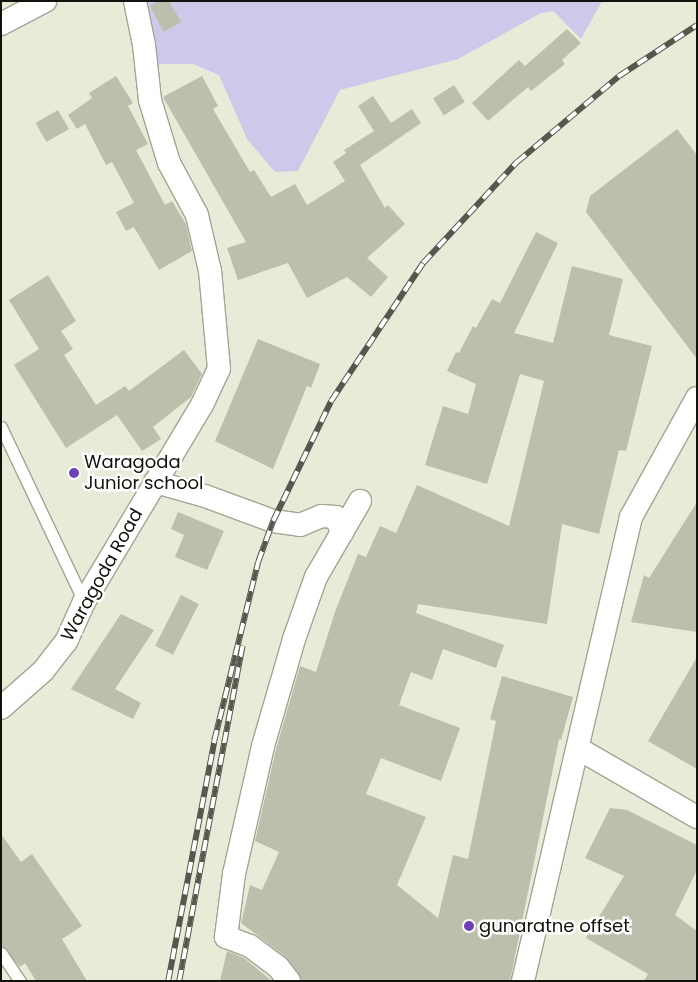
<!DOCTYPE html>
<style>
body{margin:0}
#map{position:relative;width:698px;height:982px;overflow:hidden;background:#e8ebd7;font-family:Poppins,sans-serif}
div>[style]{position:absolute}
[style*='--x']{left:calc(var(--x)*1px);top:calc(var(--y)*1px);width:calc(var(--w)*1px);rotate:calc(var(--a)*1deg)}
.green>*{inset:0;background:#d0c8ea}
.building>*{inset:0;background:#bcbfac;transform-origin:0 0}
.roads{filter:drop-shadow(1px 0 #a2a592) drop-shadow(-1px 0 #a2a592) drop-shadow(0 1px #a2a592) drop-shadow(0 -1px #a2a592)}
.lane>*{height:11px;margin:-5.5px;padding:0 5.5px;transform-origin:5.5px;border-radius:5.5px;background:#fff}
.street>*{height:22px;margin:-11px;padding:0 11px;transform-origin:11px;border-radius:11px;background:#fff}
.rail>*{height:5.5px;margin-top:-2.75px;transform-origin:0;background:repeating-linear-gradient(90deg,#fff 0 11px,#56584d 0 22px);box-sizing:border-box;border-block:1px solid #56584d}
.dots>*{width:14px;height:14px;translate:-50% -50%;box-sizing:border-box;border:2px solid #fff;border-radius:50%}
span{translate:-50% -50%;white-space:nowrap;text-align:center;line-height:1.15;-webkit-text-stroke:5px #fff;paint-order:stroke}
.poi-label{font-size:18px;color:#11120b}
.left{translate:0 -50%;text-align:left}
.street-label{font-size:18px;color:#11120b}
.frame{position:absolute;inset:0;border:2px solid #11120b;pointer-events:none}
</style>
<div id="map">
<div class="green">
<i style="clip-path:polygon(143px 1px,602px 1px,581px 39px,553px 11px,541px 13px,458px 59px,340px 90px,298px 171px,275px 172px,247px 139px,219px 75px,193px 64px,156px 64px)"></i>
</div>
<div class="building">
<i style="clip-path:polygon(158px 1px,169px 1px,181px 22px,164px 32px,150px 6px)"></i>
<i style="clip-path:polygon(567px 29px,581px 43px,562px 60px,565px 64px,531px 91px,528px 87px,488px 121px,472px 103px,519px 60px,525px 66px)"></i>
<i style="clip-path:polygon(116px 76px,133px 103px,128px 106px,148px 144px,136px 150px,165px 205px,172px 201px,186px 224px,192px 251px,159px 270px,134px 227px,126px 231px,116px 212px,134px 203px,112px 162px,106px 165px,85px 124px,77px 129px,68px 115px,92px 98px,89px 93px)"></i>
<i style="clip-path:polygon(202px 76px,218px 106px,213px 109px,250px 172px,254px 170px,271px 197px,295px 184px,307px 205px,345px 181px,333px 162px,346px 153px,344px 150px,374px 131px,358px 106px,373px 96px,391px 123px,412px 109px,421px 123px,360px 165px,385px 208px,388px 205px,405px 224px,367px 258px,388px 277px,371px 297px,347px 277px,307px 298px,288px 263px,238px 280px,227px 248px,246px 242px,163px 97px)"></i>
<i style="left:454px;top:85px;width:20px;height:25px;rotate:57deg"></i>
<i style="left:58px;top:110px;width:22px;height:26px;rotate:60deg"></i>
<i style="clip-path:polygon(677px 129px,697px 155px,697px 359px,586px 212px,590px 196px)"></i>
<i style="clip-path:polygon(536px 232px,558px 243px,514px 333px,553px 343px,572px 266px,623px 279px,609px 335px,652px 346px,626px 451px,619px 450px,599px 534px,562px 524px,547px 624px,418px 604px,416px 613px,504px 645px,496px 668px,443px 649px,432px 680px,411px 672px,399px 705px,460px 728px,441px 781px,381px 758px,366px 794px,426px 817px,397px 885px,438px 918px,453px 855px,468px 859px,496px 721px,490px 719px,502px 676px,573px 697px,561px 740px,559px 739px,510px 981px,302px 981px,286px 957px,241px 923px,250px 885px,262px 890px,279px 852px,255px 841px,276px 749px,300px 666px,316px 672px,335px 612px,358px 554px,366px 557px,380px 526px,396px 533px,417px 485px,509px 526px,544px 381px,520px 374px,487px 484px,425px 465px,443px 406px,468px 414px,476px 384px,447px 371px,456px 352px,459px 353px,473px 326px,476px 328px,492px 299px,500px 303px)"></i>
<i style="clip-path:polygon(48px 275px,76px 321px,61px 331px,73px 349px,64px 355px,96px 405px,125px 386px,129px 391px,184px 350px,202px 374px,191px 397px,153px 427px,161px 439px,142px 451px,117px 415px,66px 448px,14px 365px,39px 349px,9px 300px)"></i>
<i style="clip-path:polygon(258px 339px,320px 364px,311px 388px,307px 386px,273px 469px,215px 441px)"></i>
<i style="clip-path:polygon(697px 502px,697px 632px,631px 622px,644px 575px,649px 578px)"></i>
<i style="clip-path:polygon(178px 512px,224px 531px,207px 570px,175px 557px,184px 535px,171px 529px)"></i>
<i style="left:181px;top:595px;width:20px;height:57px;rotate:27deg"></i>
<i style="clip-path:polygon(121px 614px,154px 630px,115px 689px,141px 703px,133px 719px,71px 689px)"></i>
<i style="clip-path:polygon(697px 657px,697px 769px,648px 741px)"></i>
<i style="clip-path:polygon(610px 808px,627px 810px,697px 845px,697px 870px,675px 915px,697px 931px,697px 981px,644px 981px,648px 974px,586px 938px,624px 876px,585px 858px)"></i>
<i style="clip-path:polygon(1px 834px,21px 862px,32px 854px,82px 926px,62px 939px,87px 981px,36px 981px,25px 963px,20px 967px,1px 946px)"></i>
<i style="clip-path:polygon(227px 951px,244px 958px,272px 981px,220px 981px)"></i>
</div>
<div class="roads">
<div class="lane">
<i style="--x:1;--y:427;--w:194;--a:64.6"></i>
<i style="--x:1;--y:953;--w:34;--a:56"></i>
</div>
<div class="street">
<i style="--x:1;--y:24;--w:50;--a:-27.6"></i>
<i style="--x:155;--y:482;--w:52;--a:15.6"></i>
<i style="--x:205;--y:496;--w:72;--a:20.2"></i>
<i style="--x:273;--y:521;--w:27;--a:8"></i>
<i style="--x:300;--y:525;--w:23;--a:-23"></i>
<i style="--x:321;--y:516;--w:15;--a:4"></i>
<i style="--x:336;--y:517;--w:17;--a:69"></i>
<i style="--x:1;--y:708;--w:56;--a:-41.4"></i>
<i style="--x:43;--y:671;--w:37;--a:-52"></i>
<i style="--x:66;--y:642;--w:44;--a:-65.8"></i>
<i style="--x:84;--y:602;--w:230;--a:-59.1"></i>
<i style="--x:202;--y:405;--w:40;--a:-65"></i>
<i style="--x:219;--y:369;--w:98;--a:-95.2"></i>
<i style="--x:210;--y:271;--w:57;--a:-103.1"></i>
<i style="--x:197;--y:215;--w:59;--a:-118.3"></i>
<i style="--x:169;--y:163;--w:66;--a:-106.8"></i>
<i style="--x:150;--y:100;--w:55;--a:-96.2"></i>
<i style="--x:144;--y:45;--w:45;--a:-101.6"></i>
<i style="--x:579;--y:749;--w:136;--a:30"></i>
<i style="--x:289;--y:981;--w:18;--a:-128"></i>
<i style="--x:278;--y:967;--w:35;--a:-143"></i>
<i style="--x:250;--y:946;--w:26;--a:-159"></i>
<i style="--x:226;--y:937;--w:64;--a:-82.8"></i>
<i style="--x:234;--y:874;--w:131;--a:-77.2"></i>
<i style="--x:263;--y:746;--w:111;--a:-73.8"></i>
<i style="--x:294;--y:639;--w:66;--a:-70.5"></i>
<i style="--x:316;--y:577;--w:88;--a:-59.9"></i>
<i style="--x:523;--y:981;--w:476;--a:-76.9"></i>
<i style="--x:631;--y:517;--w:136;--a:-61"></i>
</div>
</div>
<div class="rail">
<i style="--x:168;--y:981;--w:244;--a:-79.1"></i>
<i style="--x:214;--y:741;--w:184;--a:-76.2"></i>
<i style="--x:258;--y:562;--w:44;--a:-69.9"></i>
<i style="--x:273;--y:521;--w:133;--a:-64.2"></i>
<i style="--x:331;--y:401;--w:166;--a:-56.3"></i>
<i style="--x:423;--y:263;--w:138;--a:-47.1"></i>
<i style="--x:517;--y:162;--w:133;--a:-40.1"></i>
<i style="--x:619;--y:76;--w:93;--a:-33.2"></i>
<i style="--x:179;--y:981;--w:341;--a:-79.3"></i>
</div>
<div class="dots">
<i style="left:74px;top:473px;background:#6f40b8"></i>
<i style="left:469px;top:926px;background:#6f40b8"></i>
</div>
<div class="poi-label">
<span class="left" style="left:84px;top:473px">Waragoda<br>Junior school</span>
<span class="left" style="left:479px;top:926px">gunaratne offset</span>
</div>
<div class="street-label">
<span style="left:102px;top:575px;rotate:-61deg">Waragoda Road</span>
</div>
<div class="frame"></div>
</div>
